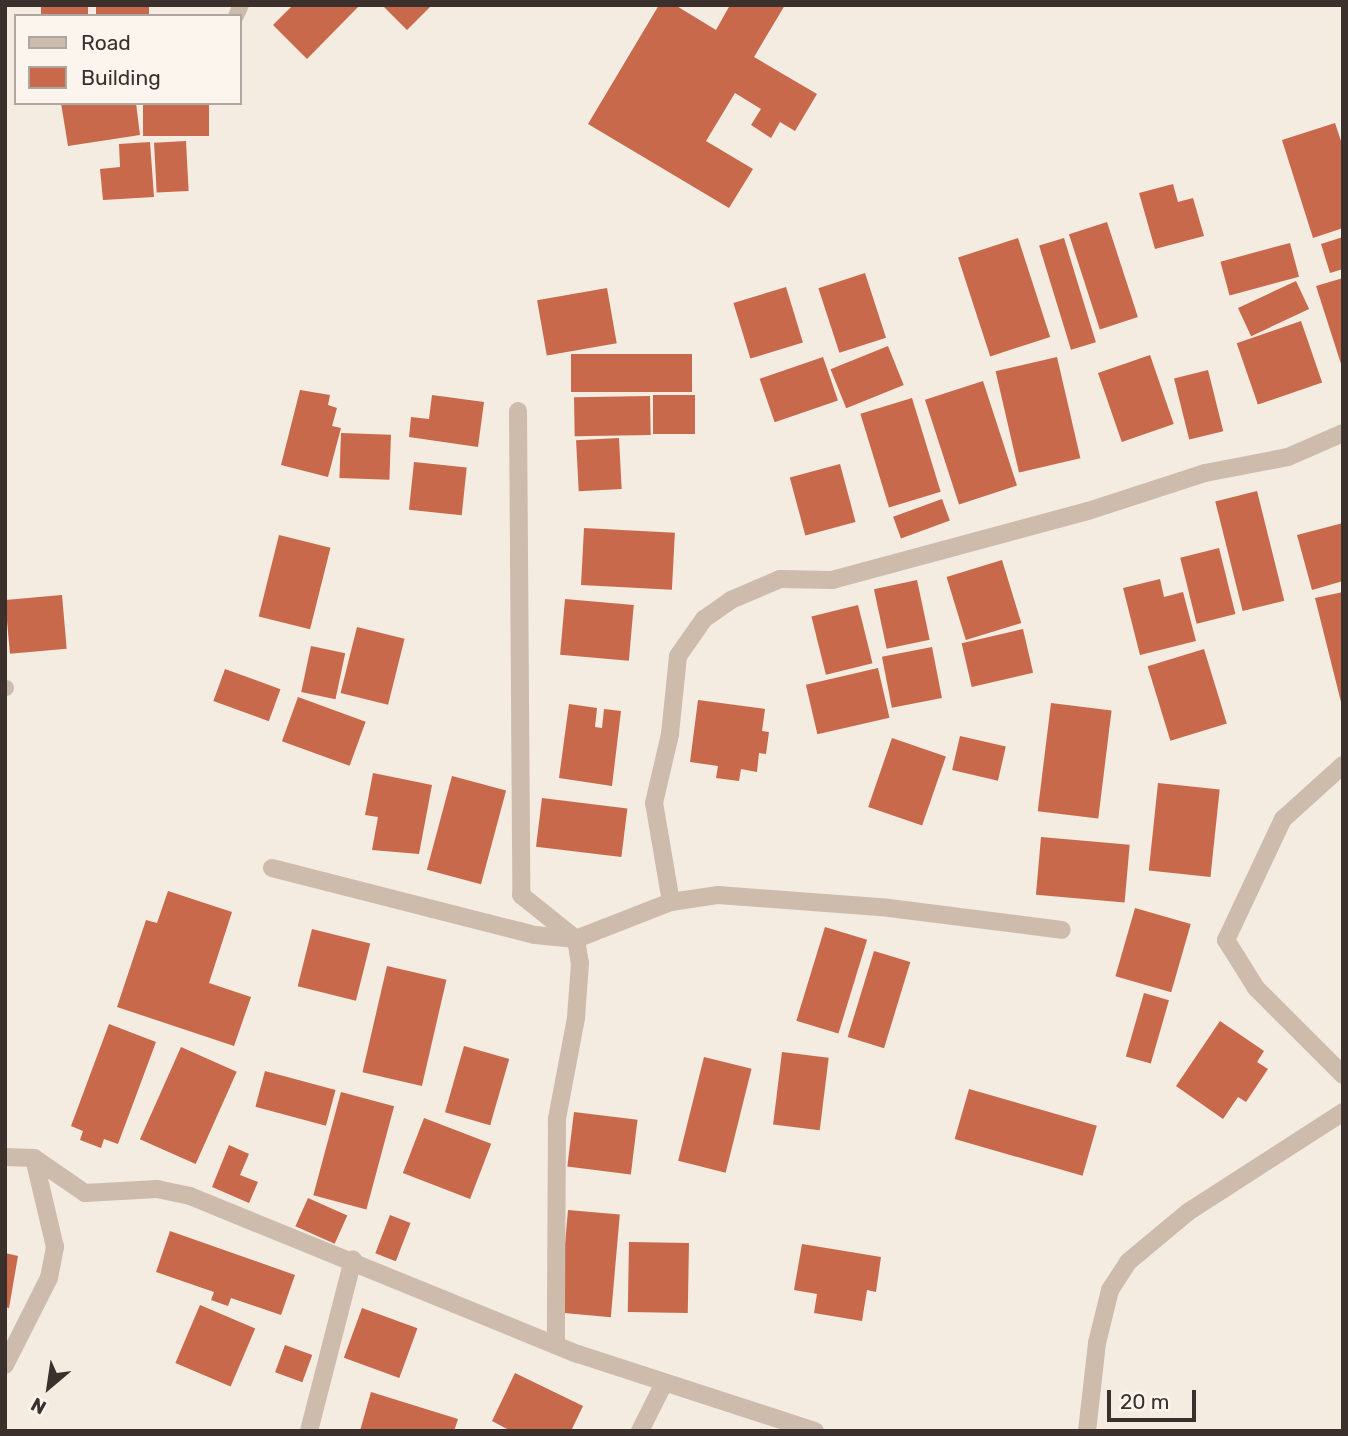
<!DOCTYPE html>
<style>
body{margin:0}
#map{position:relative;width:1348px;height:1436px;overflow:hidden;background:#f4ebe1;font-family:Rubik,sans-serif}
div>[style]{position:absolute}
[style*='--x']{left:calc(var(--x)*1px);top:calc(var(--y)*1px);width:calc(var(--w)*1px);rotate:calc(var(--a)*1deg)}
.building>*{inset:0;background:#c8694b;transform-origin:0 0}
.lane>*{height:16px;margin:-8px;padding:0 8px;transform-origin:8px;border-radius:8px;background:#cdbbac}
.street>*{height:18px;margin:-9px;padding:0 9px;transform-origin:9px;border-radius:9px;background:#cdbbac}
span{translate:-50% -50%;white-space:nowrap;text-align:center;line-height:1.15;-webkit-text-stroke:5px #fbf5ee;paint-order:stroke}
.frame{position:absolute;inset:0;border:7px solid #3b302b;pointer-events:none}
.legend{position:absolute;left:14px;top:14px;width:228px;height:91px;box-sizing:border-box;background:#fbf5ee;border:2px solid #aea6a0;margin:0;padding:9px 12px;list-style:none;font-size:21px;color:#3b302b}
.legend li{display:flex;align-items:center;gap:14px;height:35px}
.legend b{width:35px;border:2px solid #aea6a0}
.north{position:absolute;left:14px;top:1352px;width:70px;height:70px;-webkit-text-stroke:5px #fbf5ee;paint-order:stroke;rotate:209deg;font-size:19px;font-weight:700;line-height:28px;text-align:center;color:#3b302b}
.north::after{content:'';display:block;margin:auto;width:24px;height:32px;background:#3b302b;clip-path:polygon(50% 0,100% 100%,50% 72%,0 100%)}
.scale{position:absolute;left:1107px;top:1390px;width:89px;height:32px;box-sizing:border-box;border:4px solid #3b302b;border-top:0;padding-left:9px;font-size:21px;line-height:24px;white-space:nowrap;color:#3b302b;-webkit-text-stroke:5px #fbf5ee;paint-order:stroke}
</style>
<div id="map">
<div class="building">
<i style="left:41px;top:5px;width:47px;height:11px"></i>
<i style="left:96px;top:5px;width:53px;height:11px"></i>
<i style="clip-path:polygon(293px 5px,360px 5px,307px 59px,273px 25px)"></i>
<i style="clip-path:polygon(382px 5px,432px 5px,407px 30px)"></i>
<i style="clip-path:polygon(659px 5px,675px 5px,716px 30px,730px 5px,785px 5px,754px 57px,817px 94px,795px 131px,780px 122px,771px 138px,751px 125px,761px 109px,735px 93px,706px 141px,753px 169px,729px 208px,588px 124px)"></i>
<i style="clip-path:polygon(61px 103px,136px 103px,140px 135px,68px 146px)"></i>
<i style="left:143px;top:103px;width:66px;height:33px"></i>
<i style="clip-path:polygon(1335px 123px,1343px 147px,1343px 228px,1313px 238px,1282px 140px)"></i>
<i style="left:186px;top:141px;width:50px;height:32px;rotate:87deg"></i>
<i style="clip-path:polygon(150px 142px,154px 197px,103px 200px,100px 169px,120px 167px,119px 144px)"></i>
<i style="clip-path:polygon(1173px 184px,1178px 202px,1193px 198px,1204px 236px,1155px 249px,1139px 193px)"></i>
<i style="left:1107px;top:222px;width:100px;height:40px;rotate:72deg"></i>
<i style="clip-path:polygon(1343px 237px,1343px 269px,1330px 273px,1321px 244px)"></i>
<i style="left:1018px;top:238px;width:104px;height:63px;rotate:72deg"></i>
<i style="left:1064px;top:238px;width:109px;height:26px;rotate:73deg"></i>
<i style="left:1290px;top:243px;width:35px;height:72px;rotate:75deg"></i>
<i style="left:865px;top:273px;width:68px;height:49px;rotate:72deg"></i>
<i style="clip-path:polygon(1343px 278px,1343px 367px,1342px 367px,1316px 286px)"></i>
<i style="left:1296px;top:281px;width:31px;height:64px;rotate:65deg"></i>
<i style="left:786px;top:287px;width:58px;height:55px;rotate:73deg"></i>
<i style="left:607px;top:288px;width:56px;height:71px;rotate:80deg"></i>
<i style="left:1301px;top:321px;width:65px;height:68px;rotate:71deg"></i>
<i style="left:888px;top:346px;width:42px;height:62px;rotate:68deg"></i>
<i style="left:692px;top:354px;width:38px;height:121px;rotate:90deg"></i>
<i style="left:1150px;top:355px;width:73px;height:55px;rotate:71deg"></i>
<i style="left:823px;top:357px;width:46px;height:67px;rotate:71deg"></i>
<i style="left:1057px;top:357px;width:104px;height:63px;rotate:77deg"></i>
<i style="left:1208px;top:370px;width:63px;height:35px;rotate:76deg"></i>
<i style="left:983px;top:381px;width:110px;height:61px;rotate:72deg"></i>
<i style="clip-path:polygon(300px 390px,330px 395px,328px 405px,337px 408px,332px 426px,341px 428px,328px 477px,281px 465px)"></i>
<i style="clip-path:polygon(432px 395px,484px 402px,478px 447px,409px 437px,411px 417px,429px 419px)"></i>
<i style="left:695px;top:395px;width:39px;height:42px;rotate:90deg"></i>
<i style="left:650px;top:396px;width:39px;height:76px;rotate:89deg"></i>
<i style="left:912px;top:398px;width:98px;height:54px;rotate:73deg"></i>
<i style="left:341px;top:433px;width:50px;height:45px;rotate:2deg"></i>
<i style="left:619px;top:438px;width:51px;height:43px;rotate:87deg"></i>
<i style="left:414px;top:462px;width:53px;height:48px;rotate:6deg"></i>
<i style="left:840px;top:464px;width:60px;height:52px;rotate:75deg"></i>
<i style="left:1257px;top:491px;width:113px;height:43px;rotate:76deg"></i>
<i style="left:942px;top:499px;width:23px;height:52px;rotate:70deg"></i>
<i style="clip-path:polygon(1343px 523px,1343px 581px,1312px 590px,1297px 535px)"></i>
<i style="left:584px;top:528px;width:91px;height:57px;rotate:3deg"></i>
<i style="left:279px;top:535px;width:53px;height:84px;rotate:14deg"></i>
<i style="left:1219px;top:548px;width:68px;height:40px;rotate:76deg"></i>
<i style="left:1002px;top:560px;width:66px;height:58px;rotate:73deg"></i>
<i style="clip-path:polygon(1160px 579px,1164px 597px,1183px 592px,1196px 641px,1140px 655px,1123px 588px)"></i>
<i style="left:917px;top:580px;width:61px;height:44px;rotate:78deg"></i>
<i style="clip-path:polygon(1343px 592px,1343px 706px,1342px 706px,1315px 598px)"></i>
<i style="left:62px;top:595px;width:54px;height:57px;rotate:85deg"></i>
<i style="left:565px;top:599px;width:69px;height:56px;rotate:5deg"></i>
<i style="left:858px;top:605px;width:60px;height:48px;rotate:76deg"></i>
<i style="left:357px;top:627px;width:49px;height:68px;rotate:14deg"></i>
<i style="left:1023px;top:629px;width:45px;height:63px;rotate:77deg"></i>
<i style="left:311px;top:646px;width:35px;height:47px;rotate:12deg"></i>
<i style="left:932px;top:647px;width:52px;height:51px;rotate:79deg"></i>
<i style="left:1204px;top:649px;width:78px;height:59px;rotate:73deg"></i>
<i style="left:878px;top:668px;width:51px;height:74px;rotate:77deg"></i>
<i style="left:225px;top:669px;width:59px;height:34px;rotate:20deg"></i>
<i style="left:298px;top:697px;width:72px;height:47px;rotate:20deg"></i>
<i style="clip-path:polygon(698px 700px,765px 709px,762px 731px,769px 732px,766px 754px,759px 753px,757px 772px,741px 769px,739px 781px,716px 778px,718px 766px,690px 762px)"></i>
<i style="left:1051px;top:703px;width:61px;height:109px;rotate:7deg"></i>
<i style="clip-path:polygon(569px 704px,597px 708px,595px 727px,602px 728px,604px 709px,621px 711px,612px 786px,559px 778px)"></i>
<i style="left:960px;top:736px;width:47px;height:35px;rotate:13deg"></i>
<i style="left:892px;top:738px;width:57px;height:73px;rotate:19deg"></i>
<i style="clip-path:polygon(373px 773px,432px 785px,419px 854px,372px 850px,378px 817px,365px 815px)"></i>
<i style="left:452px;top:776px;width:56px;height:97px;rotate:15deg"></i>
<i style="left:1158px;top:783px;width:62px;height:88px;rotate:6deg"></i>
<i style="left:542px;top:798px;width:86px;height:49px;rotate:7deg"></i>
<i style="left:1041px;top:837px;width:89px;height:58px;rotate:5deg"></i>
<i style="clip-path:polygon(168px 891px,232px 912px,209px 983px,251px 997px,234px 1046px,117px 1007px,146px 920px,157px 923px)"></i>
<i style="left:1135px;top:908px;width:58px;height:71px;rotate:16deg"></i>
<i style="left:825px;top:927px;width:44px;height:98px;rotate:17deg"></i>
<i style="left:312px;top:929px;width:60px;height:59px;rotate:14deg"></i>
<i style="left:874px;top:951px;width:38px;height:90px;rotate:17deg"></i>
<i style="left:387px;top:966px;width:61px;height:109px;rotate:13deg"></i>
<i style="left:1144px;top:993px;width:26px;height:66px;rotate:16deg"></i>
<i style="clip-path:polygon(1220px 1021px,1264px 1051px,1257px 1062px,1268px 1069px,1246px 1102px,1238px 1097px,1223px 1119px,1176px 1086px)"></i>
<i style="clip-path:polygon(109px 1024px,156px 1042px,118px 1144px,104px 1139px,101px 1148px,80px 1140px,83px 1131px,71px 1126px)"></i>
<i style="left:464px;top:1046px;width:47px;height:69px;rotate:16deg"></i>
<i style="left:181px;top:1047px;width:61px;height:101px;rotate:24deg"></i>
<i style="left:782px;top:1052px;width:47px;height:73px;rotate:7deg"></i>
<i style="left:704px;top:1057px;width:49px;height:107px;rotate:14deg"></i>
<i style="left:265px;top:1071px;width:73px;height:37px;rotate:15deg"></i>
<i style="left:969px;top:1089px;width:133px;height:52px;rotate:16deg"></i>
<i style="left:341px;top:1092px;width:55px;height:107px;rotate:15deg"></i>
<i style="left:574px;top:1112px;width:64px;height:55px;rotate:7deg"></i>
<i style="left:424px;top:1118px;width:72px;height:59px;rotate:21deg"></i>
<i style="clip-path:polygon(229px 1145px,249px 1154px,240px 1175px,258px 1182px,249px 1203px,212px 1187px)"></i>
<i style="left:308px;top:1198px;width:43px;height:31px;rotate:24deg"></i>
<i style="left:568px;top:1210px;width:52px;height:103px;rotate:5deg"></i>
<i style="left:390px;top:1215px;width:22px;height:41px;rotate:21deg"></i>
<i style="clip-path:polygon(170px 1231px,295px 1275px,281px 1315px,231px 1298px,228px 1306px,211px 1300px,214px 1292px,156px 1272px)"></i>
<i style="left:629px;top:1242px;width:60px;height:70px;rotate:1deg"></i>
<i style="clip-path:polygon(802px 1244px,881px 1257px,876px 1292px,867px 1290px,862px 1321px,814px 1313px,817px 1294px,794px 1290px)"></i>
<i style="clip-path:polygon(5px 1253px,18px 1256px,9px 1308px,5px 1307px)"></i>
<i style="left:200px;top:1305px;width:60px;height:63px;rotate:23deg"></i>
<i style="left:362px;top:1308px;width:59px;height:53px;rotate:20deg"></i>
<i style="left:285px;top:1345px;width:29px;height:29px;rotate:20deg"></i>
<i style="clip-path:polygon(515px 1373px,583px 1406px,571px 1431px,511px 1431px,492px 1421px)"></i>
<i style="clip-path:polygon(371px 1392px,458px 1419px,454px 1431px,360px 1431px)"></i>
</div>
<div class="lane">
<i style="--x:236;--y:16;--w:12;--a:-66"></i>
<i style="--x:5;--y:688;--w:1;--a:0"></i>
</div>
<div class="street">
<i style="--x:518;--y:411;--w:484;--a:89.6"></i>
<i style="--x:521;--y:895;--w:70;--a:38.7"></i>
<i style="--x:576;--y:939;--w:24;--a:81"></i>
<i style="--x:580;--y:963;--w:55;--a:94.2"></i>
<i style="--x:576;--y:1018;--w:103;--a:100.7"></i>
<i style="--x:557;--y:1119;--w:226;--a:90.3"></i>
<i style="--x:1343;--y:765;--w:81;--a:138"></i>
<i style="--x:1283;--y:819;--w:134;--a:115.2"></i>
<i style="--x:1226;--y:940;--w:57;--a:58"></i>
<i style="--x:1256;--y:988;--w:123;--a:45"></i>
<i style="--x:272;--y:868;--w:271;--a:14.3"></i>
<i style="--x:535;--y:935;--w:41;--a:5.6"></i>
<i style="--x:576;--y:939;--w:102;--a:-21.3"></i>
<i style="--x:671;--y:902;--w:48;--a:-8.5"></i>
<i style="--x:718;--y:895;--w:171;--a:4.3"></i>
<i style="--x:889;--y:908;--w:174;--a:7.2"></i>
<i style="--x:671;--y:902;--w:100;--a:-99.7"></i>
<i style="--x:654;--y:803;--w:71;--a:-76.9"></i>
<i style="--x:670;--y:734;--w:78;--a:-84.1"></i>
<i style="--x:678;--y:656;--w:45;--a:-54.9"></i>
<i style="--x:704;--y:619;--w:33;--a:-35"></i>
<i style="--x:731;--y:600;--w:53;--a:-23.2"></i>
<i style="--x:780;--y:579;--w:52;--a:1.1"></i>
<i style="--x:832;--y:580;--w:265;--a:-15.1"></i>
<i style="--x:1088;--y:511;--w:123;--a:-18"></i>
<i style="--x:1205;--y:473;--w:85;--a:-10.9"></i>
<i style="--x:1288;--y:457;--w:60;--a:-23.6"></i>
<i style="--x:5;--y:1157;--w:29;--a:2"></i>
<i style="--x:34;--y:1158;--w:62;--a:34.5"></i>
<i style="--x:85;--y:1193;--w:72;--a:-3.2"></i>
<i style="--x:157;--y:1189;--w:34;--a:12"></i>
<i style="--x:190;--y:1196;--w:419;--a:22.2"></i>
<i style="--x:578;--y:1354;--w:249;--a:18"></i>
<i style="--x:5;--y:1365;--w:97;--a:-63.2"></i>
<i style="--x:49;--y:1278;--w:32;--a:-79"></i>
<i style="--x:55;--y:1247;--w:91;--a:-103.3"></i>
<i style="--x:309;--y:1431;--w:177;--a:-75.6"></i>
<i style="--x:640;--y:1431;--w:54;--a:-63.4"></i>
<i style="--x:1087;--y:1431;--w:89;--a:-83.5"></i>
<i style="--x:1097;--y:1343;--w:55;--a:-76.2"></i>
<i style="--x:1110;--y:1290;--w:33;--a:-57"></i>
<i style="--x:1128;--y:1262;--w:78;--a:-39.8"></i>
<i style="--x:1188;--y:1212;--w:184;--a:-32.8"></i>
</div>
<div class="frame"></div>
<ul class="legend">
<li><b style="height:9px;background:#cdbbac"></b>Road</li>
<li><b style="height:19px;background:#c8694b"></b>Building</li>
</ul>
<div class="north">N</div>
<div class="scale">20 m</div>
</div>
